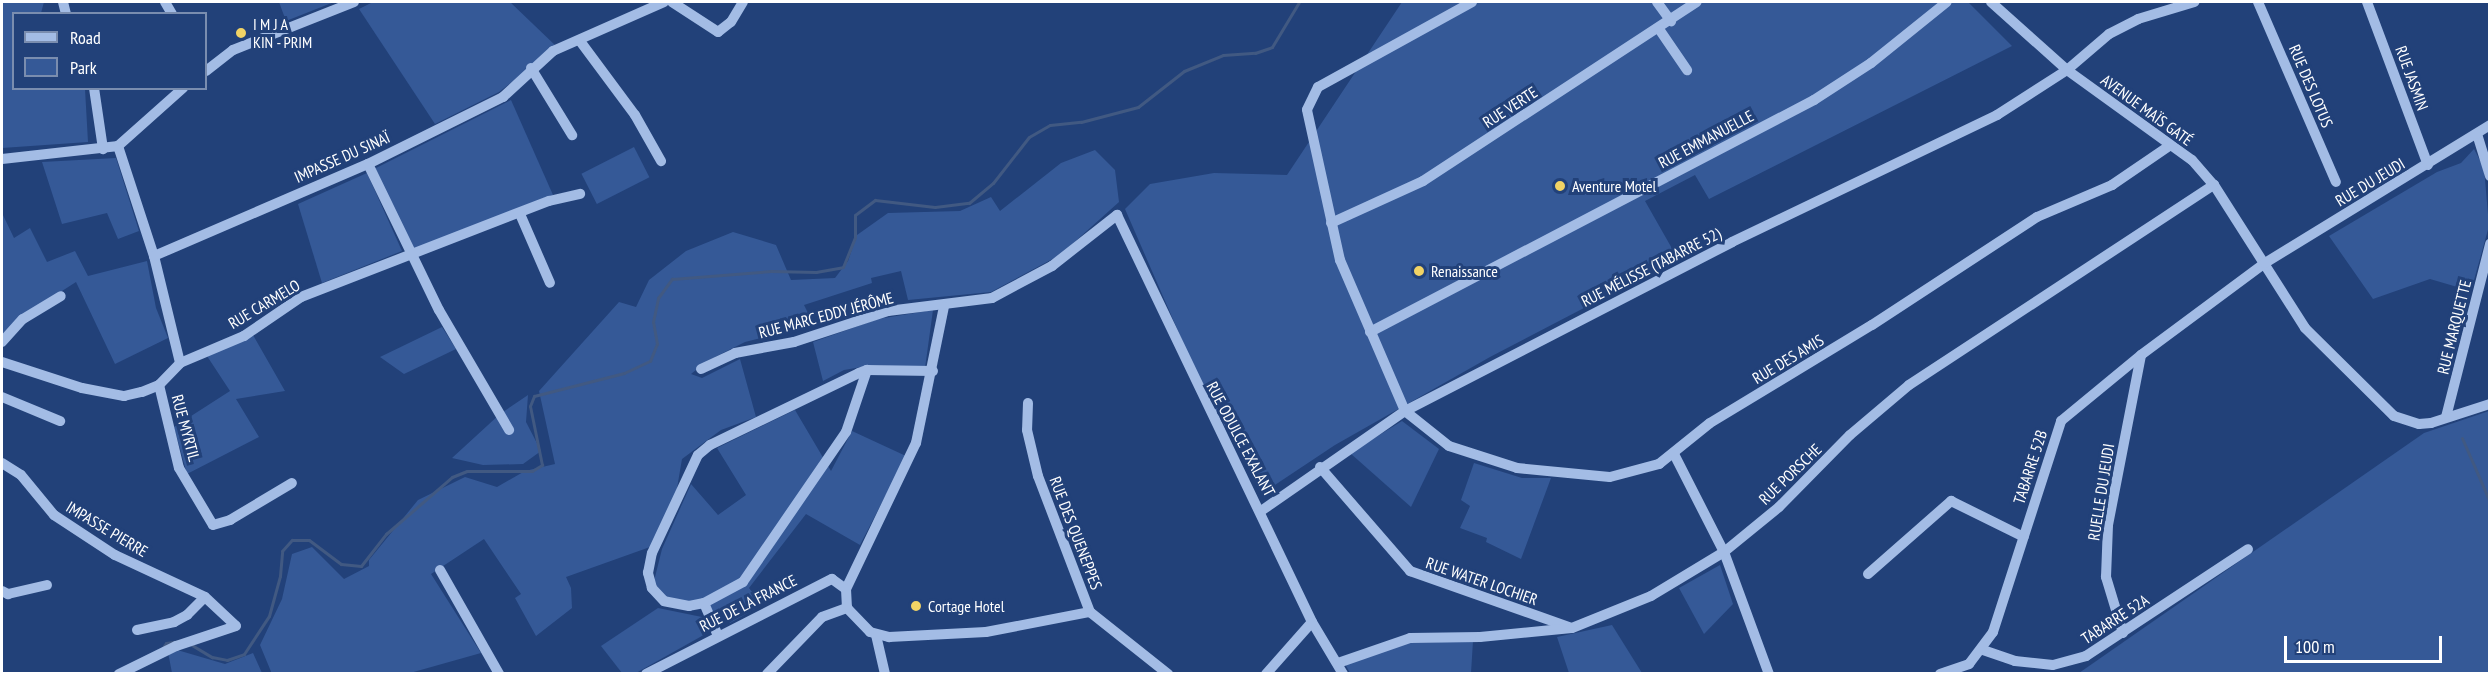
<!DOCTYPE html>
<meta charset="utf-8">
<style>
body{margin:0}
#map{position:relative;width:2491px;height:675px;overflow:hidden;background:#224179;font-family:"PT Sans Narrow",sans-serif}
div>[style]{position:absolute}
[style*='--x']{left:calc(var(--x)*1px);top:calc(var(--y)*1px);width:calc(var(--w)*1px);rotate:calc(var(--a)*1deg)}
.green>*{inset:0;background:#355997;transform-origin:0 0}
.stream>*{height:3px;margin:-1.5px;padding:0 1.5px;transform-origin:1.5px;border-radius:1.5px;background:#415982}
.minor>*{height:10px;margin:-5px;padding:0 5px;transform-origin:5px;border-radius:5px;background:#a3bce5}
.dots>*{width:16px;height:16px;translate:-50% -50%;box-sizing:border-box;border:3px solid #224179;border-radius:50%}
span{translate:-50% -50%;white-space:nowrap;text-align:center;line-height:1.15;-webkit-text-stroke:6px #224179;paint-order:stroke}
.poi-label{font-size:16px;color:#fff}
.left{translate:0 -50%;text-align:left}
.street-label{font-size:16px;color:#fff}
.frame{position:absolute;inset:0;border:3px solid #fff;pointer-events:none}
.legend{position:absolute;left:12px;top:12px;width:195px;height:78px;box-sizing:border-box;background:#224179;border:2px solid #7a8daf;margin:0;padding:8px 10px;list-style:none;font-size:18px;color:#fff}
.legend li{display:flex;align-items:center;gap:12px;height:30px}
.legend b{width:30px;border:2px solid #7a8daf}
.scale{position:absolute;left:2284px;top:636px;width:158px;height:27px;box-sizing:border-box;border:3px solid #fff;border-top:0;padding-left:8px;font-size:18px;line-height:21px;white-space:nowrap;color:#fff;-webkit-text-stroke:4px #224179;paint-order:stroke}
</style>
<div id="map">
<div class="green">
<i style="clip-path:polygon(2px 2px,44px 2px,41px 13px,14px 14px,14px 88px,85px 89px,88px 142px,2px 148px)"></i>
<i style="clip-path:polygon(279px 2px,334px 2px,286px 21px)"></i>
<i style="clip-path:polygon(373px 2px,510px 2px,557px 47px,499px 92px,435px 124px,359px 9px)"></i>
<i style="clip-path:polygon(1402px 2px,1968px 2px,2012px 46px,1709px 199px,1695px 175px,1645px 201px,1678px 259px,1490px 357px,1335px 445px,1263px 493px,1202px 386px,1125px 209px,1150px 184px,1214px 173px,1287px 175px)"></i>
<i style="clip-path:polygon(511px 100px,553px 195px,414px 249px,374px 169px)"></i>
<i style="left:634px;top:147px;width:34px;height:59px;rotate:63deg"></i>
<i style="clip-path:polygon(2474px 149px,2484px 168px,2489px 226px,2471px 291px,2430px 279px,2373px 299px,2329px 236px,2437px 172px,2461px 163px)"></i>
<i style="clip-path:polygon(1095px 150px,1115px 170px,1119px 202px,1060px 255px,991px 292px,908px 300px,901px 271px,871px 278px,872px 283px,804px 305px,814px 325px,745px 342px,707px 361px,691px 374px,702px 378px,740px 359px,756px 417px,721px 430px,682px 459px,674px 506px,650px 547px,566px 577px,571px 588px,572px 608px,536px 636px,515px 598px,521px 594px,484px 539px,431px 574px,481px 653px,410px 673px,272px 674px,260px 645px,282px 599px,292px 554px,312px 547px,344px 579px,369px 566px,369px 560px,418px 500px,465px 477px,497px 487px,525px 471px,555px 464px,539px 391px,619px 302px,636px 307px,649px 280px,686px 251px,733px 232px,776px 245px,791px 280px,835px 278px,848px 261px,857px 235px,888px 213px,960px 211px,991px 197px,1000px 211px,1061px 163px)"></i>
<i style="clip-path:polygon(116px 158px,139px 231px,118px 239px,107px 213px,62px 224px,42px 162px)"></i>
<i style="clip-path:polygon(367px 173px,402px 251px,322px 283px,298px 204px)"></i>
<i style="clip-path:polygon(2px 213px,14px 238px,30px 228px,47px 262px,75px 251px,88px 276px,147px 261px,156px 308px,168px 338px,115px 364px,76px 282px,20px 318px,2px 337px)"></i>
<i style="clip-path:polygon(933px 310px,925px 368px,873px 365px,844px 370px,823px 381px,813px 342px,878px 319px)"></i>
<i style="clip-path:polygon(442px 327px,456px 349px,404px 374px,380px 357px)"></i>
<i style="clip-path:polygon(253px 335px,285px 391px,236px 399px,259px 437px,187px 474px,174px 427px,230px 391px,207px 356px)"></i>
<i style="clip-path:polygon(528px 395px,526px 422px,541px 451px,523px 464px,483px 465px,452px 458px,500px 414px)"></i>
<i style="clip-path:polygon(795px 410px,831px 471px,852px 431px,906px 456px,860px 545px,806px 514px,749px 588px,762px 605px,730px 623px,720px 612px,663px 602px,652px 589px,662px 549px,691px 484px,718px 515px,746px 495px,717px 448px)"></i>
<i style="clip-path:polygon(2489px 411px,2489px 673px,2079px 673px,2424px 433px)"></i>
<i style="clip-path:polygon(1402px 421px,1439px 449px,1411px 507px,1350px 453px)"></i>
<i style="clip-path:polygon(1474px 463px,1522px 478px,1551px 478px,1521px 559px,1486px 542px,1487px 538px,1460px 528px,1470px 506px,1461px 500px)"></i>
<i style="clip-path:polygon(1720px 565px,1733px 604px,1704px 634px,1679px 588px)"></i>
<i style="clip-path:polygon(658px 608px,702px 617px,709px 632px,636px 673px,622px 673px,601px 646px)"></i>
<i style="clip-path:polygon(1612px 625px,1642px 673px,1569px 673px,1557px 637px)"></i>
<i style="clip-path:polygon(1473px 641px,1471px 673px,1350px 673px,1345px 664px,1409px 643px)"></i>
<i style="clip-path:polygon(167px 647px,225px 664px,253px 653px,262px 673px,172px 673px)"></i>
</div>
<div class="stream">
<i style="--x:2462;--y:438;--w:70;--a:66.4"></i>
<i style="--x:190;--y:644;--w:26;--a:31"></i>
<i style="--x:212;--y:657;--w:15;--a:11"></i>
<i style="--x:227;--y:660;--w:18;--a:-19"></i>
<i style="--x:244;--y:654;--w:45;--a:-56.7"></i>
<i style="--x:269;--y:616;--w:41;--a:-74.6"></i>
<i style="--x:280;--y:576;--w:25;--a:-85"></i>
<i style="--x:282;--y:551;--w:15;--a:-48"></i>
<i style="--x:292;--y:540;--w:17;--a:0"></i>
<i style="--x:309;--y:540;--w:40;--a:37"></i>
<i style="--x:341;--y:564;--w:20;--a:6"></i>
<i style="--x:361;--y:566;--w:41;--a:-52"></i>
<i style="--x:386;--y:534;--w:87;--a:-40.8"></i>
<i style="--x:452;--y:477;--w:16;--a:-22"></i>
<i style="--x:467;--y:471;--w:65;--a:0"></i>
<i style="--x:532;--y:471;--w:12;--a:-31"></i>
<i style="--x:542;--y:465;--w:60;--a:-101.5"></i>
<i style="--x:530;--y:406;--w:11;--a:-68"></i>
<i style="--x:534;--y:396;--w:93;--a:-14.3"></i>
<i style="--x:624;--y:373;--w:29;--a:-25"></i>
<i style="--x:650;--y:361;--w:18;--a:-68"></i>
<i style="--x:657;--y:344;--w:22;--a:-100"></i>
<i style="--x:653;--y:322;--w:25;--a:-78"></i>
<i style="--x:658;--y:298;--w:24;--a:-54"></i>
<i style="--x:672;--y:279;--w:99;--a:-4.6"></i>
<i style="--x:771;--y:271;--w:45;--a:1.3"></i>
<i style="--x:816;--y:272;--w:27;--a:-10"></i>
<i style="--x:843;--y:267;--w:32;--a:-68"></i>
<i style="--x:855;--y:237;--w:22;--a:-90"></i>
<i style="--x:855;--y:215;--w:25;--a:-37"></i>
<i style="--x:875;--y:200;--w:60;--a:6.7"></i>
<i style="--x:935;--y:207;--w:34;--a:-7"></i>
<i style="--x:969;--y:203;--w:31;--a:-40"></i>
<i style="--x:993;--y:183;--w:58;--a:-52"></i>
<i style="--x:1029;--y:137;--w:24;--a:-30"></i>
<i style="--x:1050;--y:125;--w:31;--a:-6"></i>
<i style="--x:1081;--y:122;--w:59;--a:-14.7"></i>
<i style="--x:1138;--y:107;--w:58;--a:-38"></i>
<i style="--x:1184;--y:71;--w:42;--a:-22.3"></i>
<i style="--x:1223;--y:55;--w:32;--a:-4"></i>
<i style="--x:1255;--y:53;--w:18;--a:-19"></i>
<i style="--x:1272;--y:47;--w:52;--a:-59"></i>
<i style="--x:162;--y:649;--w:7;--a:-56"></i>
<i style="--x:166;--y:643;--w:15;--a:-8"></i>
</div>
<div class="minor">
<i style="--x:63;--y:2;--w:12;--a:76"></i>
<i style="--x:165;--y:2;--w:14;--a:60"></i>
<i style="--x:672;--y:2;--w:55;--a:33.1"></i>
<i style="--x:718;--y:32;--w:16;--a:-38"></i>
<i style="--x:731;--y:22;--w:23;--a:-59"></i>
<i style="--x:1472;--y:2;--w:176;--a:151.1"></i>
<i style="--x:1318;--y:87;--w:25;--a:116"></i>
<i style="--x:1307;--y:110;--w:154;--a:77.6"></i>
<i style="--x:1340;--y:260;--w:164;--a:66.7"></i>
<i style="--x:1405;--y:411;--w:56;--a:38.5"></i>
<i style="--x:1449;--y:446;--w:71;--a:17.9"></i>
<i style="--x:1517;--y:468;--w:93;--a:5.5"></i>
<i style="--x:1610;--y:477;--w:51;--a:-14.9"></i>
<i style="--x:1659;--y:464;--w:65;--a:-38.8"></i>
<i style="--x:1710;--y:423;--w:189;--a:-31.2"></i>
<i style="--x:1872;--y:325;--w:197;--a:-33.2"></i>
<i style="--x:2037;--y:217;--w:82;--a:-23.1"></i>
<i style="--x:2112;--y:185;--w:69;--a:-34.4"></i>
<i style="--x:1657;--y:2;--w:24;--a:54"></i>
<i style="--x:1991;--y:2;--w:102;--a:41.8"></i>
<i style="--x:2067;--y:70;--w:154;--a:35.8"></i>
<i style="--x:2192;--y:160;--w:33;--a:49"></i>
<i style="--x:2214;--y:185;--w:169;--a:57.5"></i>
<i style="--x:2305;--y:328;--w:125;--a:44.7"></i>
<i style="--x:2394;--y:416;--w:26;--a:18"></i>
<i style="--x:2419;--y:424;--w:12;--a:-5"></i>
<i style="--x:2431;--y:423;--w:62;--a:-17.9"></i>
<i style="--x:2258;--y:2;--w:196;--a:66.6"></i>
<i style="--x:2367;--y:2;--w:174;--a:69.5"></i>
<i style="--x:1659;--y:29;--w:50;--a:55.7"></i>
<i style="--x:580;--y:41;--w:92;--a:53.4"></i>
<i style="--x:635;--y:115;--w:53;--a:60.5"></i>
<i style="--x:531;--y:68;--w:79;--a:58.5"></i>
<i style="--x:206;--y:71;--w:34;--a:-38"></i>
<i style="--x:233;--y:50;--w:130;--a:-21.6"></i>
<i style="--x:94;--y:88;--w:62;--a:81.6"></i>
<i style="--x:2477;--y:134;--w:44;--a:72.8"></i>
<i style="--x:118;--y:146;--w:116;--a:71.9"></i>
<i style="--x:154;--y:256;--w:110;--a:76.3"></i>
<i style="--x:2;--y:159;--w:117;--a:-6.4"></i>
<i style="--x:118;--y:146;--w:87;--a:-41.7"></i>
<i style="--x:368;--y:164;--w:162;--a:64.1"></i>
<i style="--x:439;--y:310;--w:139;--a:59.7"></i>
<i style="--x:520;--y:214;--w:75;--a:66.5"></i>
<i style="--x:1331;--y:223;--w:101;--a:-24.5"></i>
<i style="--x:1423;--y:181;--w:327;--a:-33.2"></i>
<i style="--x:154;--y:256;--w:233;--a:-23.3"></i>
<i style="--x:368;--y:164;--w:151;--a:-26.4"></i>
<i style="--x:503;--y:97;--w:68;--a:-42.6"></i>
<i style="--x:553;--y:51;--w:121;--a:-23.8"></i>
<i style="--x:1370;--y:332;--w:501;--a:-27.59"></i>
<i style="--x:1814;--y:100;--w:68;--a:-33"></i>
<i style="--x:1871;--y:63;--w:97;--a:-38.8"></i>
<i style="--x:2;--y:342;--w:31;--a:-48"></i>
<i style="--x:23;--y:319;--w:44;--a:-31.2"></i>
<i style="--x:2;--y:362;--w:84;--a:18"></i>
<i style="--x:82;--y:388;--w:43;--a:10.8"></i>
<i style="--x:124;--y:396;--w:18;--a:-13"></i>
<i style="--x:142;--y:392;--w:18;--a:-22"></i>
<i style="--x:159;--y:385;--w:30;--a:-46"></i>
<i style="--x:180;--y:363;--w:69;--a:-22.9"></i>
<i style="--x:244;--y:336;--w:69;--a:-34.4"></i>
<i style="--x:301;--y:297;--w:266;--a:-21.2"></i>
<i style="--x:549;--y:201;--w:32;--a:-13"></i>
<i style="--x:701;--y:369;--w:38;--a:-25"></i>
<i style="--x:735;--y:353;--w:60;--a:-10.6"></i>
<i style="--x:794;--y:342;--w:99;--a:-18.3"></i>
<i style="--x:888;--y:311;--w:105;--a:-7.1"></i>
<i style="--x:992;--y:298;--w:68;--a:-28.1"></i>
<i style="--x:1052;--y:266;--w:83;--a:-38.1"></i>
<i style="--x:1117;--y:215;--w:451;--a:64.4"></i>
<i style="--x:1312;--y:622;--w:61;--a:59.2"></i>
<i style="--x:867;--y:370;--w:65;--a:108.7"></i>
<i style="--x:846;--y:432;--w:182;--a:124.5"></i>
<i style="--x:743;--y:582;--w:44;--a:151.7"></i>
<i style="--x:704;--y:603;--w:15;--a:169"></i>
<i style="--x:689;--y:606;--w:25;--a:-169"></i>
<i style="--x:664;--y:601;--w:18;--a:-133"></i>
<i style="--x:652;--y:588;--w:16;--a:-105"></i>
<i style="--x:648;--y:573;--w:20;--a:-79"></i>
<i style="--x:652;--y:553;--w:108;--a:-64.9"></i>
<i style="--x:698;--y:455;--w:16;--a:-40"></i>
<i style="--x:710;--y:445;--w:165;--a:-25.8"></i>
<i style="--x:859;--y:373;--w:9;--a:-21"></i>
<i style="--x:867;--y:370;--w:66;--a:0.9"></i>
<i style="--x:159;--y:385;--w:85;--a:76.5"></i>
<i style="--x:179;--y:468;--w:66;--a:59.2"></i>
<i style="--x:213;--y:525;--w:18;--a:-16"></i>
<i style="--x:230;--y:520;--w:72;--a:-30.8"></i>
<i style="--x:2;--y:397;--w:63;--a:22.5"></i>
<i style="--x:1028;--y:403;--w:27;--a:92"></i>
<i style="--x:1027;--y:430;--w:47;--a:76.6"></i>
<i style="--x:1038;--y:476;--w:146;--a:69.1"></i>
<i style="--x:1090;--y:612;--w:100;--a:38.5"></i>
<i style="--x:2446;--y:417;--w:179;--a:-75.7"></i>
<i style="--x:1674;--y:454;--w:110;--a:63"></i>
<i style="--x:1724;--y:552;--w:130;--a:69.8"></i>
<i style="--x:2;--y:463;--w:22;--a:32"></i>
<i style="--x:21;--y:475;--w:52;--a:50.5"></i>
<i style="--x:54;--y:515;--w:73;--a:33.3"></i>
<i style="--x:115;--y:555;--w:99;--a:25"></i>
<i style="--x:205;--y:597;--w:42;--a:43.1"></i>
<i style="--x:236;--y:626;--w:63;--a:161.6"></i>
<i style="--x:176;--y:646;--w:64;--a:153.8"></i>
<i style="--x:1320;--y:467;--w:138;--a:49.1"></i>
<i style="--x:1410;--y:571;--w:169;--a:19.4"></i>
<i style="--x:1261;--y:511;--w:175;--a:-34.8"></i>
<i style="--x:1405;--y:411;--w:368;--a:-27.3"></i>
<i style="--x:1732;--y:242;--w:294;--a:-25.6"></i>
<i style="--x:1997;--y:115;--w:83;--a:-32.7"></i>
<i style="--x:2067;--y:70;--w:55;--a:-40.6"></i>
<i style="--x:2109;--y:34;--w:33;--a:-27"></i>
<i style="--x:2138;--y:19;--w:59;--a:-16.9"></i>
<i style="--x:440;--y:570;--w:120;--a:60.4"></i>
<i style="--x:1868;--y:574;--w:111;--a:-41.3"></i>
<i style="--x:1951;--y:501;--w:81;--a:26.3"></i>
<i style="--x:846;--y:589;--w:162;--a:-64.4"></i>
<i style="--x:916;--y:443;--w:139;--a:-78.4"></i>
<i style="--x:2;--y:591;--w:7;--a:27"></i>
<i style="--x:8;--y:594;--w:40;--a:-13"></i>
<i style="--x:704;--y:603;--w:34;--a:67"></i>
<i style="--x:847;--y:608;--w:33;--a:46"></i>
<i style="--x:870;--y:632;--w:20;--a:15"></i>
<i style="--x:889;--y:637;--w:97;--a:-3"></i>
<i style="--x:986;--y:632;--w:106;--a:-10.9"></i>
<i style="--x:137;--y:630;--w:38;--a:-12"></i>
<i style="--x:174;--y:622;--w:15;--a:-28"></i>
<i style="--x:187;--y:615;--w:25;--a:-45"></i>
<i style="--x:2123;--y:633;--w:59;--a:-106.9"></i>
<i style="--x:2106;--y:577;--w:52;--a:-87.8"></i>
<i style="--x:2108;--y:525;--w:173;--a:-79"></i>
<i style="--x:876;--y:635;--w:40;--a:77"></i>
<i style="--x:1983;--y:650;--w:34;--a:19"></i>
<i style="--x:2015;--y:661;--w:38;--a:6"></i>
<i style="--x:2053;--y:665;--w:34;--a:-15"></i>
<i style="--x:2086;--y:656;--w:194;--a:-33.4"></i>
<i style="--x:1338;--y:663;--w:76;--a:-19.1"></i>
<i style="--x:1410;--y:638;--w:70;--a:-0.8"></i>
<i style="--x:1480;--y:637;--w:92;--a:-5.6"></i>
<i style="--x:1572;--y:628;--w:85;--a:-22.1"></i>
<i style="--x:1651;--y:596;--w:85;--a:-31.1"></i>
<i style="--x:1724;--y:552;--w:71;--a:-39.3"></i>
<i style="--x:1779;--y:507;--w:101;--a:-45.4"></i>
<i style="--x:1850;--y:435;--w:77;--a:-40.3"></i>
<i style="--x:1909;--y:385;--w:365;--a:-33.3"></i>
<i style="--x:646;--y:674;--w:209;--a:-27.1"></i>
<i style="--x:832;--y:579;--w:17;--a:36"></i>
<i style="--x:846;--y:589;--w:19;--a:87"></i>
<i style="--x:767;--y:674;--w:79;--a:-46"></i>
<i style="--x:822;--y:617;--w:27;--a:-20"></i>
<i style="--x:1266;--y:674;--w:69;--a:-48.5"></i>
<i style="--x:1940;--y:674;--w:31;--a:-19"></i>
<i style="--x:1969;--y:664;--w:40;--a:-53"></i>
<i style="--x:1993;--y:632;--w:222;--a:-72.1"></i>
<i style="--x:2061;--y:421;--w:104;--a:-39.5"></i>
<i style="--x:2141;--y:355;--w:154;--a:-36.6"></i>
<i style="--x:2265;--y:263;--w:264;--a:-31.5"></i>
</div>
<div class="dots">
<i style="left:241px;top:33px;background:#f1d365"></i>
<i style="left:1560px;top:186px;background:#f1d365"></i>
<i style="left:1419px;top:271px;background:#f1d365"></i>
<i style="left:916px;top:606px;background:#f1d365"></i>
</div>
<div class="poi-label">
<span class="left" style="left:253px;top:33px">I M J A<br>KIN - PRIM</span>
<span class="left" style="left:1572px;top:186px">Aventure Motel</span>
<span class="left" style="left:1431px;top:271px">Renaissance</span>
<span class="left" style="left:928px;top:606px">Cortage Hotel</span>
</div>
<div class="street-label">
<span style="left:2412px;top:78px;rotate:70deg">RUE JASMIN</span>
<span style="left:2311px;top:86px;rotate:67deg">RUE DES LOTUS</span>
<span style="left:1510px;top:107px;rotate:-33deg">RUE VERTE</span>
<span style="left:2147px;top:110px;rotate:36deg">AVENUE MAÏS GATÉ</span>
<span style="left:1706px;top:139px;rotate:-28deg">RUE EMMANUELLE</span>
<span style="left:342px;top:157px;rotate:-24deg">IMPASSE DU SINAÏ</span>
<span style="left:2370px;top:182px;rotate:-31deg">RUE DU JEUDI</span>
<span style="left:1651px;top:267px;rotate:-27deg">RUE MÉLISSE (TABARRE 52)</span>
<span style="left:264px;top:304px;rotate:-31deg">RUE CARMELO</span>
<span style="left:826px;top:315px;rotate:-15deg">RUE MARC EDDY JÉRÔME</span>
<span style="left:2454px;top:327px;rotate:-76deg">RUE MARQUETTE</span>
<span style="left:1788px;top:359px;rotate:-31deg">RUE DES AMIS</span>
<span style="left:186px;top:428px;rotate:75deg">RUE MYRTIL</span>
<span style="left:1241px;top:439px;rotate:62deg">RUE ODULCE EXALANT</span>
<span style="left:2030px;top:467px;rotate:-72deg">TABARRE 52B</span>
<span style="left:1790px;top:474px;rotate:-44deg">RUE PORSCHE</span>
<span style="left:2101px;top:492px;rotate:-81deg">RUELLE DU JEUDI</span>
<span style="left:107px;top:529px;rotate:31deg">IMPASSE PIERRE</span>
<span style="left:1076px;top:533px;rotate:69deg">RUE DES QUENEPPES</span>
<span style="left:1482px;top:581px;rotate:19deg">RUE WATER LOCHIER</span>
<span style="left:748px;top:603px;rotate:-27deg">RUE DE LA FRANCE</span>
<span style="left:2115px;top:619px;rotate:-33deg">TABARRE 52A</span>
</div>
<div class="frame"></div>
<ul class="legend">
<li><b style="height:8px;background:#a3bce5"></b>Road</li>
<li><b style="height:16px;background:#355997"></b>Park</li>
</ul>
<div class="scale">100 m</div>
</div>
